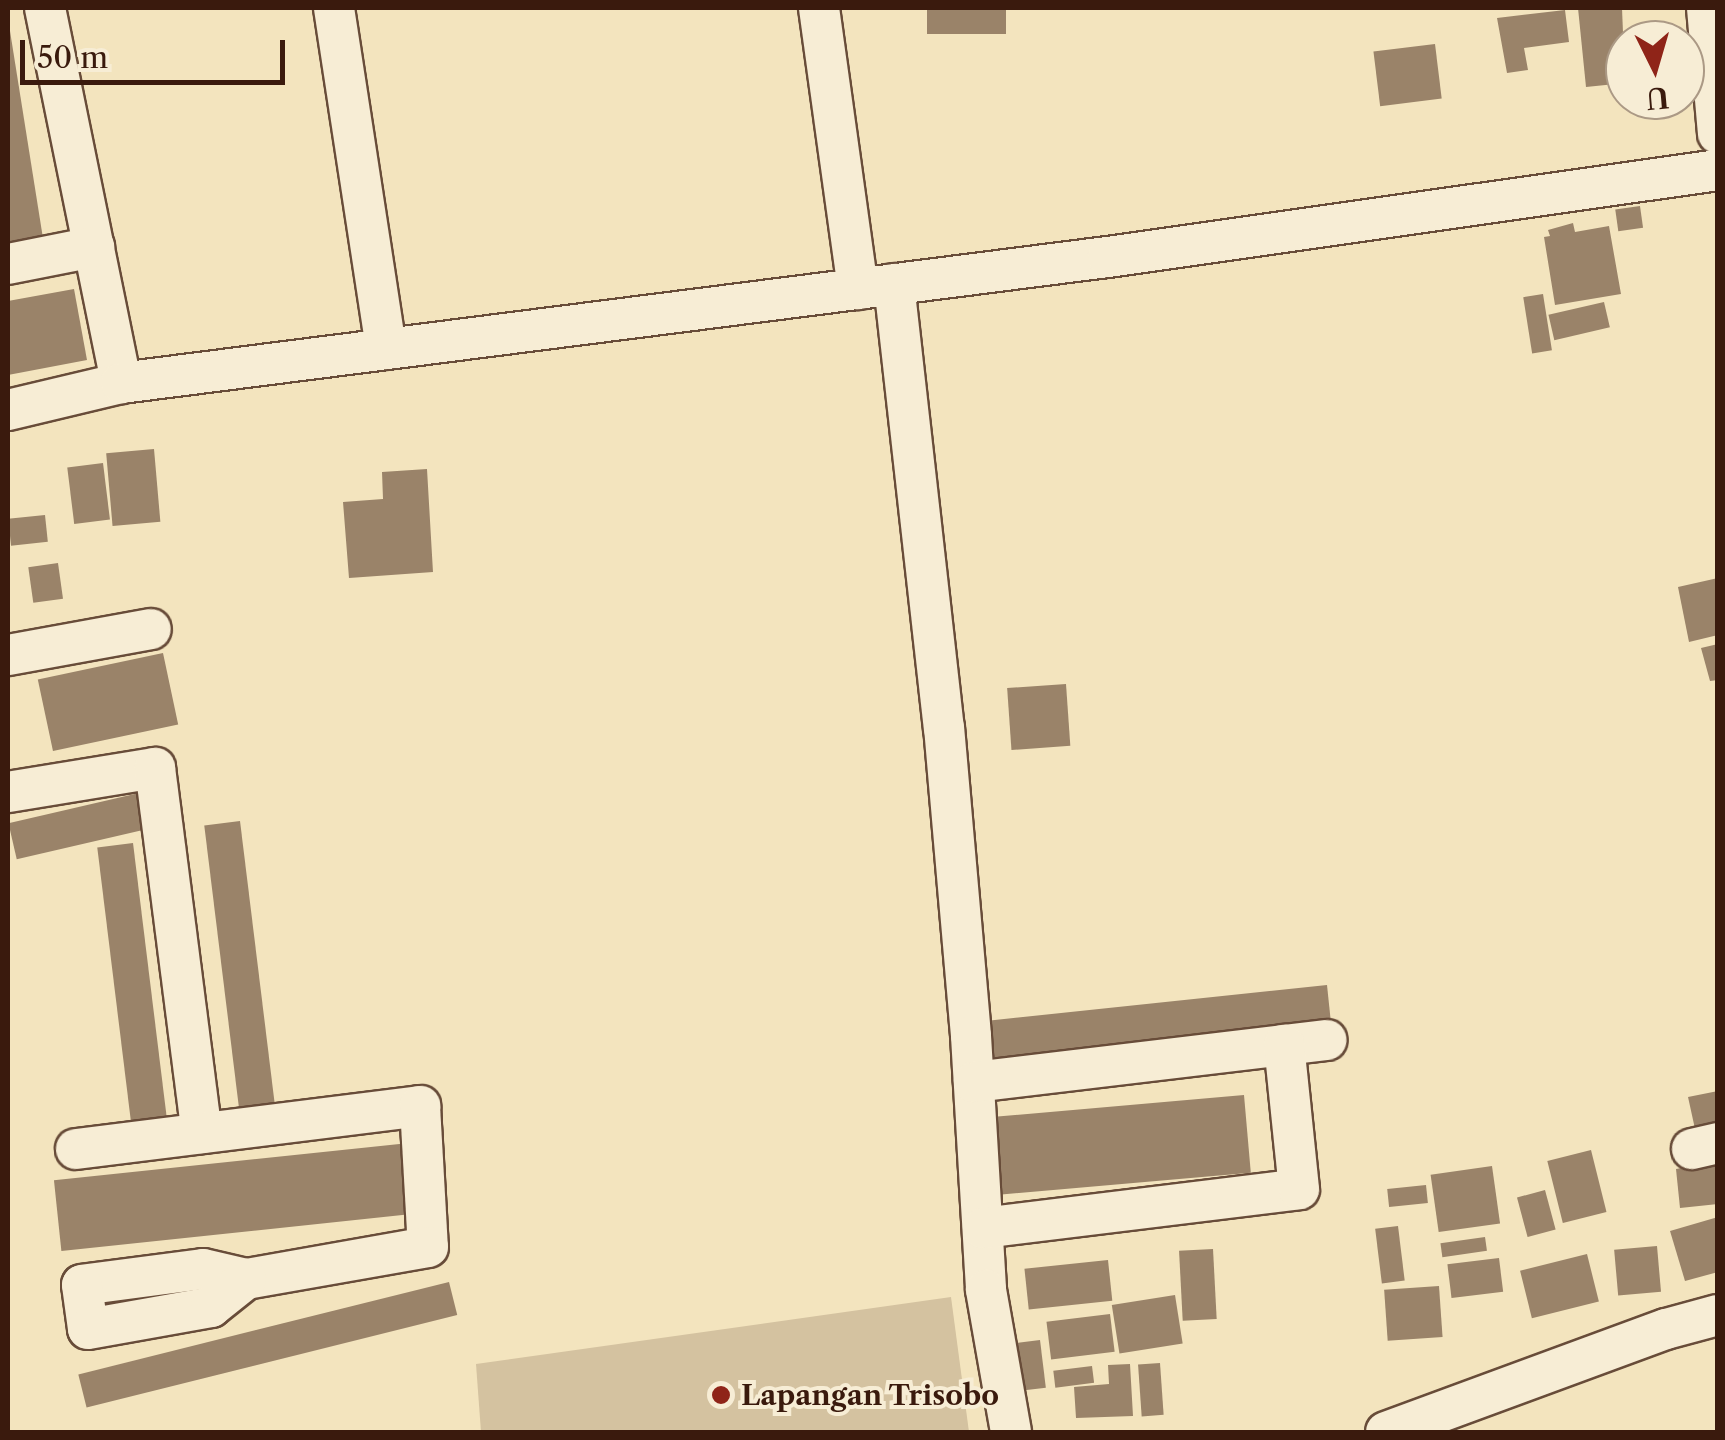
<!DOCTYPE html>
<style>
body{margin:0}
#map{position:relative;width:1725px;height:1440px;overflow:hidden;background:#f3e4be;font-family:"Libre Caslon Text",serif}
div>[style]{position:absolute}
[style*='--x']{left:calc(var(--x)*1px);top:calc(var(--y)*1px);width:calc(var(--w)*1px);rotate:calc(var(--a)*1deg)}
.green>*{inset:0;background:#d4c2a0}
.building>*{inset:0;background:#9a8369;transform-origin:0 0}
.roads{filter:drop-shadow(2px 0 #684c39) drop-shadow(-2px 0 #684c39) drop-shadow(0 2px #684c39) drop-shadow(0 -2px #684c39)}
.street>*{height:40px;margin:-20px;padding:0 20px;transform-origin:20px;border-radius:20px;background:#f7edd5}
.dots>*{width:28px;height:28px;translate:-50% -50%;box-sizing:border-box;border:5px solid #f7edd5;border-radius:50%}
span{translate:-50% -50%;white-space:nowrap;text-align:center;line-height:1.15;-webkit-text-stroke:8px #f7edd5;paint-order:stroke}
.poi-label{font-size:28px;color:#3a1a0d;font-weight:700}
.left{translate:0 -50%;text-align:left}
.frame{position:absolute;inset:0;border:10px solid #3a1a0d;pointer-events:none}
.north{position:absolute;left:1605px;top:20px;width:100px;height:100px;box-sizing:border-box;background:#f7edd5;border:2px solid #ab9985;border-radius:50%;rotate:175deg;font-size:28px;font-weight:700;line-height:40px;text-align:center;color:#3a1a0d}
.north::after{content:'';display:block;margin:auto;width:35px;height:45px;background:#8f2418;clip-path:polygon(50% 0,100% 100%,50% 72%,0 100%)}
.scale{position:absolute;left:20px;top:40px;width:265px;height:45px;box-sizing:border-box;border:5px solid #3a1a0d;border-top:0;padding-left:12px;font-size:30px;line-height:35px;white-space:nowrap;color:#3a1a0d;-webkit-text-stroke:8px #f7edd5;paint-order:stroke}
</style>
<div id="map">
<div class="green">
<i style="clip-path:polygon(951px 1297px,969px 1432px,481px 1432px,476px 1364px)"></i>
</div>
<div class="building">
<i style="left:927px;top:8px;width:79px;height:26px"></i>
<i style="clip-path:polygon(1578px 8px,1622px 8px,1625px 83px,1586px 87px)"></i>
<i style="clip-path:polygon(1565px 10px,1569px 42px,1524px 48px,1528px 70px,1507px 73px,1497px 18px)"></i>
<i style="clip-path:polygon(10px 31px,45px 251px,8px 256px,8px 32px)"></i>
<i style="left:1435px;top:44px;width:55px;height:62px;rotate:83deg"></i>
<i style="left:1640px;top:206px;width:22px;height:25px;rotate:82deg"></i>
<i style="clip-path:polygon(1573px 223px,1575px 232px,1609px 226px,1621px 294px,1555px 305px,1544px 237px,1550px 236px,1548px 230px)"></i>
<i style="clip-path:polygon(74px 289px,87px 360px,8px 375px,8px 301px)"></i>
<i style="left:1543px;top:294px;width:57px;height:20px;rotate:81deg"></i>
<i style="left:1604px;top:302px;width:26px;height:57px;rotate:77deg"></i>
<i style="left:154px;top:449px;width:73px;height:48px;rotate:85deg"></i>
<i style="left:103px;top:463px;width:57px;height:36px;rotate:83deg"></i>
<i style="clip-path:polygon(427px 469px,433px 572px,349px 578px,343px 502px,383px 499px,382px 472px)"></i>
<i style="left:45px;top:515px;width:27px;height:37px;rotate:84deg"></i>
<i style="left:58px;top:563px;width:36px;height:30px;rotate:82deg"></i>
<i style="clip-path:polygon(1718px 578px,1718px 635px,1689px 642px,1678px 587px)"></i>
<i style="clip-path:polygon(1718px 644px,1718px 680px,1710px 681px,1701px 648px)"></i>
<i style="left:163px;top:653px;width:73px;height:128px;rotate:78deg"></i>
<i style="left:1066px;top:684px;width:62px;height:59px;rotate:86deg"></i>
<i style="left:139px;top:793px;width:37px;height:134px;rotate:77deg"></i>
<i style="left:240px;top:821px;width:285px;height:36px;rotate:83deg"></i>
<i style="left:133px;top:843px;width:286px;height:36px;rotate:83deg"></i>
<i style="left:1327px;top:985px;width:39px;height:348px;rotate:84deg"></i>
<i style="clip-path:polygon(1718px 1091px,1718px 1133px,1697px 1138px,1688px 1097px)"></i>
<i style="left:1244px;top:1095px;width:78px;height:253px;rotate:85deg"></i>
<i style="left:409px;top:1143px;width:71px;height:357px;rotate:84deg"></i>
<i style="left:1591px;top:1150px;width:64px;height:45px;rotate:76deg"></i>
<i style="clip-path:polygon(1718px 1162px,1718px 1204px,1680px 1208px,1676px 1169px)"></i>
<i style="left:1492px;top:1166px;width:58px;height:62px;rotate:82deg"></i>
<i style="left:1426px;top:1185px;width:18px;height:39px;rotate:84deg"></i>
<i style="left:1545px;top:1190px;width:41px;height:29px;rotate:75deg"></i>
<i style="clip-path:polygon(1718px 1217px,1718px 1272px,1685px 1281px,1670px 1231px)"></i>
<i style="left:1398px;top:1226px;width:55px;height:23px;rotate:83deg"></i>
<i style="left:1485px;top:1237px;width:14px;height:45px;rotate:82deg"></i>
<i style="left:1657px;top:1246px;width:46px;height:43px;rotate:85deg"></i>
<i style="left:1213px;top:1249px;width:70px;height:34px;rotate:87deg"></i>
<i style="left:1587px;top:1254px;width:49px;height:69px;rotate:76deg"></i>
<i style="left:1499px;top:1258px;width:34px;height:52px;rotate:83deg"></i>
<i style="left:1108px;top:1260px;width:41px;height:84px;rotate:84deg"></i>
<i style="left:449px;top:1282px;width:34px;height:382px;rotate:76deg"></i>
<i style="left:1439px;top:1286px;width:51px;height:55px;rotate:86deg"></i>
<i style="left:1175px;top:1295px;width:49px;height:64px;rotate:81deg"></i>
<i style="left:1110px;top:1314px;width:38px;height:64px;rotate:83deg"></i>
<i style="left:1040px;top:1340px;width:48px;height:35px;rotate:83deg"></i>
<i style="left:1160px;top:1363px;width:52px;height:22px;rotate:86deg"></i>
<i style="clip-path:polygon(1130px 1364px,1133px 1416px,1076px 1418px,1074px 1387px,1109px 1384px,1108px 1365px)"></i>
<i style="left:1092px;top:1366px;width:17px;height:39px;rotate:83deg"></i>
</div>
<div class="roads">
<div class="street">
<i style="--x:45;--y:8;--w:383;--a:78.5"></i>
<i style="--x:334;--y:8;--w:345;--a:81.3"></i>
<i style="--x:819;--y:8;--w:284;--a:82.1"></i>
<i style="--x:1707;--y:8;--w:126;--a:85"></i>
<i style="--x:8;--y:264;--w:88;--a:-11.2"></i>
<i style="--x:894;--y:284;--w:446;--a:83.6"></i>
<i style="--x:944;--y:727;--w:310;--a:85"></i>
<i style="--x:971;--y:1036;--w:254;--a:86.6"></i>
<i style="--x:986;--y:1290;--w:144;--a:80"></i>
<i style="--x:8;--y:410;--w:116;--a:-13.4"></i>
<i style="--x:121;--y:383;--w:995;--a:-7.28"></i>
<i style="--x:1108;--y:257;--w:616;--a:-8.12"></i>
<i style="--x:8;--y:655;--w:145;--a:-10.3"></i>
<i style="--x:8;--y:792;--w:149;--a:-9.3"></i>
<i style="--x:155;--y:768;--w:368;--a:82.7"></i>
<i style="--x:974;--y:1082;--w:355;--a:-6.8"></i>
<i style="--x:76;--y:1149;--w:347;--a:-7.1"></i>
<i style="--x:420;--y:1106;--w:141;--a:86.8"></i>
<i style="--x:428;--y:1247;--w:185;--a:170"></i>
<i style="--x:246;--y:1279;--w:44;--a:-166.9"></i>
<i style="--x:203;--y:1269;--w:122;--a:172.5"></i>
<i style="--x:82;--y:1285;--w:44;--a:82.2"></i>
<i style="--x:88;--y:1329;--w:125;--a:-10.1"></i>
<i style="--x:211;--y:1307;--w:45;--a:-38.7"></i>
<i style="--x:1692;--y:1149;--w:27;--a:-13"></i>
<i style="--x:983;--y:1228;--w:318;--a:-7"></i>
<i style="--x:1299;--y:1189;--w:145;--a:-95.9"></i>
<i style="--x:1386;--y:1432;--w:298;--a:-20.2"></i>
<i style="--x:1666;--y:1329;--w:54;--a:-15.1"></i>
</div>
</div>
<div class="dots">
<i style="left:721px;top:1395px;background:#8f2418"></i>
</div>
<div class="poi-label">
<span class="left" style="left:741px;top:1395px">Lapangan Trisobo</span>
</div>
<div class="frame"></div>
<div class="north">U</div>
<div class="scale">50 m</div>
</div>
